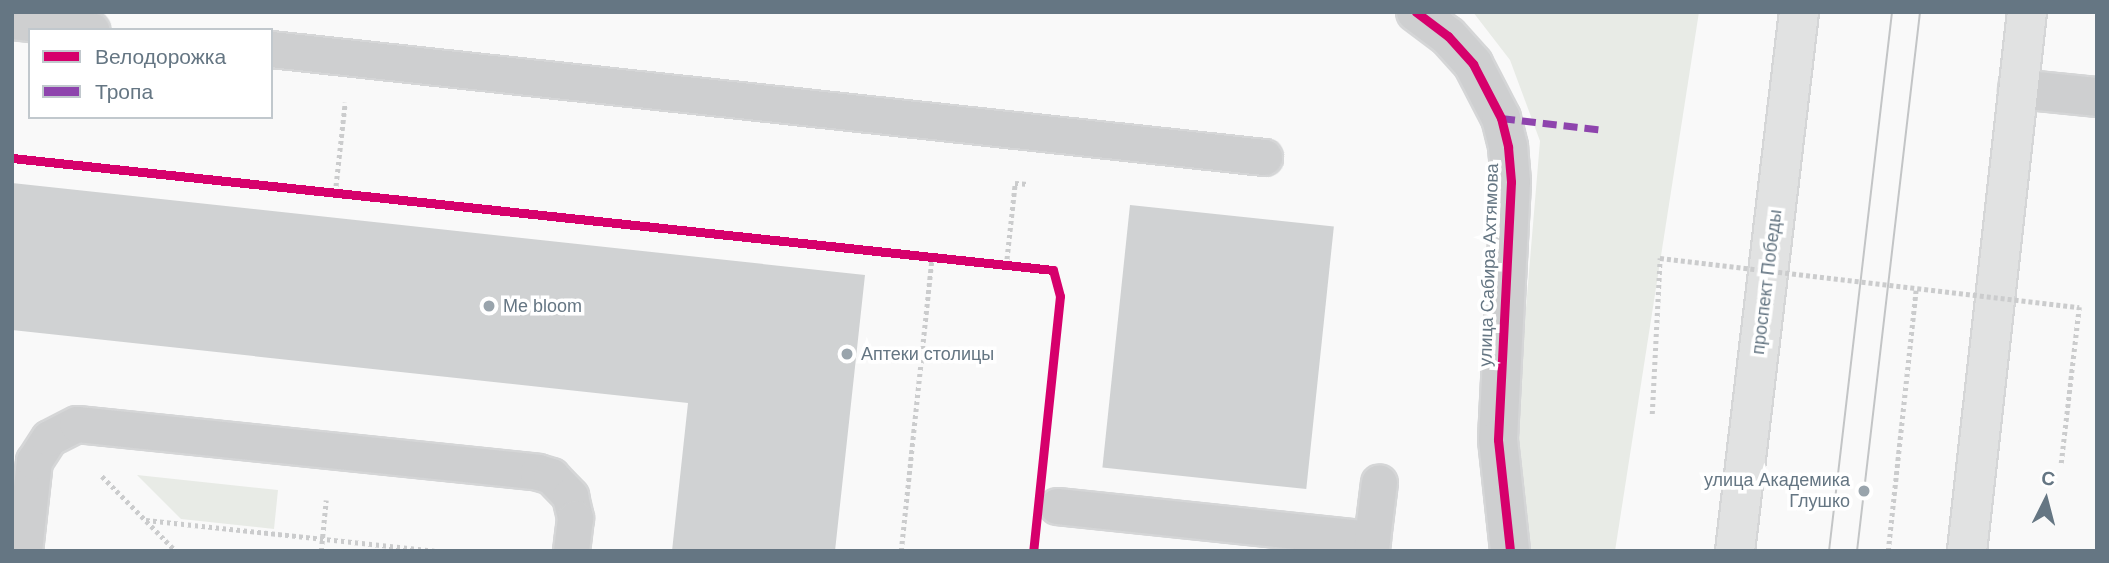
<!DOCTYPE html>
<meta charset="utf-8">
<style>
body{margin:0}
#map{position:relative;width:2109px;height:563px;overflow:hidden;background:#f9f9f9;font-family:Helvetica,sans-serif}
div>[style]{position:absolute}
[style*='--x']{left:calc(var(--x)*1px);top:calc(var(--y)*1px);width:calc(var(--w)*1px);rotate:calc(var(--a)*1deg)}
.green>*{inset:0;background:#e8ebe6}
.building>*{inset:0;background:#d0d2d3;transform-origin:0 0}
.path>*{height:4.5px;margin-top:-2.25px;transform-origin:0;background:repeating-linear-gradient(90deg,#cbcccd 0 3.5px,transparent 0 7px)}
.roads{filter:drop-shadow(2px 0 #d5d6d7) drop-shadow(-2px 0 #d5d6d7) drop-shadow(0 2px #d5d6d7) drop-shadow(0 -2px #d5d6d7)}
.service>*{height:35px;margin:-17.5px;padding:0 17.5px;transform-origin:17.5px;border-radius:17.5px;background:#cecfd0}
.minor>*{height:38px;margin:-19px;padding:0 19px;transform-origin:19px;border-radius:19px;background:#cecfd0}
.primary>*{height:38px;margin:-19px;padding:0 19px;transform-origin:19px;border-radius:19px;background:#e1e2e2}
.tram>*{height:2px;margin:-1px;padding:0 1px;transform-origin:1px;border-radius:1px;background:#c3c5c6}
.path-bridge>*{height:4.5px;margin-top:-2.25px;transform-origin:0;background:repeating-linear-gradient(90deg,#cbcccd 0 3.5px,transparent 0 7px)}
.quiet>*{height:7px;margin-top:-3.5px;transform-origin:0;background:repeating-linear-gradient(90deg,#8e44ad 0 14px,transparent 0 21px)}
.cycleway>*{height:9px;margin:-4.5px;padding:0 4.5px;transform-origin:4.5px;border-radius:4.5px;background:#d6006c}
.dots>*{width:19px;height:19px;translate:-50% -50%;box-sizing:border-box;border:4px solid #fff;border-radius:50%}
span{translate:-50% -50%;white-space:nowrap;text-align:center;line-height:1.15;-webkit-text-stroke:7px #fff;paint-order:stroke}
.street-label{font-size:18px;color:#657683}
.poi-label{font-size:18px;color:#657683}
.left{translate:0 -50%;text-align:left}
.right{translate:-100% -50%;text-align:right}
.frame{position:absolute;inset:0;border:14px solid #657683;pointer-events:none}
.legend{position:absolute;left:28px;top:28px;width:245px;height:91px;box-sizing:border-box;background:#fff;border:2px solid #c1c8cd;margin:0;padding:9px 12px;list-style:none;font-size:21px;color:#657683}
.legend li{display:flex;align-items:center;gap:14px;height:35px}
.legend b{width:35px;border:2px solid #c1c8cd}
.north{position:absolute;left:2011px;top:465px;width:70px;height:70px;-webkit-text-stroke:5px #fff;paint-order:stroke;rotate:6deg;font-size:19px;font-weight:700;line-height:28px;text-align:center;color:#657683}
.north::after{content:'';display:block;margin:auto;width:24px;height:32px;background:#657683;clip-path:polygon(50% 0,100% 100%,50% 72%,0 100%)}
</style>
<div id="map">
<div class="green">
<i style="clip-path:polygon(1473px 12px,1699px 12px,1615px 551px,1522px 551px,1513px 463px,1540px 141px,1510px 60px)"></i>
<i style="clip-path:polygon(137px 475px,278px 490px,274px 529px,181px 519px)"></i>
</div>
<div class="building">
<i style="clip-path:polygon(12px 183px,865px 275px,835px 551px,672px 551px,688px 403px,12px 330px)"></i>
<i style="left:1130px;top:205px;width:205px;height:264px;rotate:6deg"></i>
</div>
<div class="path">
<i style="--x:12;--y:158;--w:1047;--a:6.14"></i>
<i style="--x:1053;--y:270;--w:27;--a:75"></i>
<i style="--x:1060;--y:296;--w:165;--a:95.9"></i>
<i style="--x:1015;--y:183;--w:13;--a:4"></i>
<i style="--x:335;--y:193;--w:91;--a:-83.7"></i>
<i style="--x:1006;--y:266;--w:83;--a:-83.8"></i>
<i style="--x:1652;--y:414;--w:156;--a:-87.1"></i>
<i style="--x:2061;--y:463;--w:157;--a:-83.4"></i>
<i style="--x:102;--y:476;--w:105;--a:45.4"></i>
<i style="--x:146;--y:520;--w:290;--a:6.1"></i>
<i style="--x:321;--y:551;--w:51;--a:-84.4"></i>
<i style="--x:901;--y:551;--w:295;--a:-84"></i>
<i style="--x:1888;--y:551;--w:262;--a:-83.9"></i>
</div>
<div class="roads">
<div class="service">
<i style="--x:12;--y:21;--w:80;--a:6.5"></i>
<i style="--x:271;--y:49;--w:999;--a:6.21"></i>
<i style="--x:1057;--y:506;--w:317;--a:6"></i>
<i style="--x:1372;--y:539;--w:12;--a:95"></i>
<i style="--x:1372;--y:539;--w:57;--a:-83"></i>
<i style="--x:24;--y:551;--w:91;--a:-83.7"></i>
<i style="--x:34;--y:461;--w:27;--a:-57"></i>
<i style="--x:49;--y:438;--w:31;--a:-27"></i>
<i style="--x:77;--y:424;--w:463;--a:5.9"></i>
<i style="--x:538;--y:472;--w:14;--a:17"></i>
<i style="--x:551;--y:476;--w:28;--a:46"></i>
<i style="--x:570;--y:496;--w:23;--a:77"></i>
<i style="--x:575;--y:518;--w:33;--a:97"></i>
</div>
<div class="minor">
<i style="--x:1416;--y:12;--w:40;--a:37"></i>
<i style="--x:1448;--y:36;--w:38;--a:48"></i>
<i style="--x:1473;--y:64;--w:61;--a:62.6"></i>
<i style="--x:1501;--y:118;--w:30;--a:76"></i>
<i style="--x:1508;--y:147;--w:35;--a:85"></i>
<i style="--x:1511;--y:182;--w:258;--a:92.9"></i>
<i style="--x:1498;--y:440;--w:112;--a:83.8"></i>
<i style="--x:2018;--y:89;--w:79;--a:5.8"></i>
</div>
<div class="primary">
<i style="--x:1735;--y:551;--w:543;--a:-83.23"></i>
<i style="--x:1967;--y:551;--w:542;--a:-83.65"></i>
</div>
</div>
<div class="tram">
<i style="--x:1829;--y:551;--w:543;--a:-83.33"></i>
<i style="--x:1857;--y:551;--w:543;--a:-83.33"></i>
</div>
<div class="path-bridge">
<i style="--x:1660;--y:258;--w:422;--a:6.7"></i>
</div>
<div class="quiet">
<i style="--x:1501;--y:118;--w:104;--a:6.6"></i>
</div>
<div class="cycleway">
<i style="--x:1416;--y:12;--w:40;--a:37"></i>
<i style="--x:1448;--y:36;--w:38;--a:48"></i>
<i style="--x:1473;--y:64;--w:61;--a:62.6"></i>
<i style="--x:1501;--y:118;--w:30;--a:76"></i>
<i style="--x:1508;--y:147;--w:35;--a:85"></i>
<i style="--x:1511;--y:182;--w:258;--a:92.9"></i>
<i style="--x:1498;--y:440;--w:112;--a:83.8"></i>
<i style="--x:12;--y:158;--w:1047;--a:6.14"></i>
<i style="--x:1053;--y:270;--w:27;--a:75"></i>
<i style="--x:1060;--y:296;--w:256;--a:96"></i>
</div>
<div class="dots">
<i style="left:489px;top:306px;background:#99a4ac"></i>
<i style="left:847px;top:354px;background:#99a4ac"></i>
<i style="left:1864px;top:491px;background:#99a4ac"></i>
</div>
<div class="street-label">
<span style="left:1489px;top:265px;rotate:-88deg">улица Сабира Ахтямова</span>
<span style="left:1767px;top:282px;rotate:-83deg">проспект Победы</span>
</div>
<div class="poi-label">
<span class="left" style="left:503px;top:306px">Me bloom</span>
<span class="left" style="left:861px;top:354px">Аптеки столицы</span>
<span class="right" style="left:1850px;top:491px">улица Академика<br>Глушко</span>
</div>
<div class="frame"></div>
<ul class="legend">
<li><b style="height:9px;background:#d6006c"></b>Велодорожка</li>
<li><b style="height:9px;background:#8e44ad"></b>Тропа</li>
</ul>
<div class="north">С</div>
</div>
